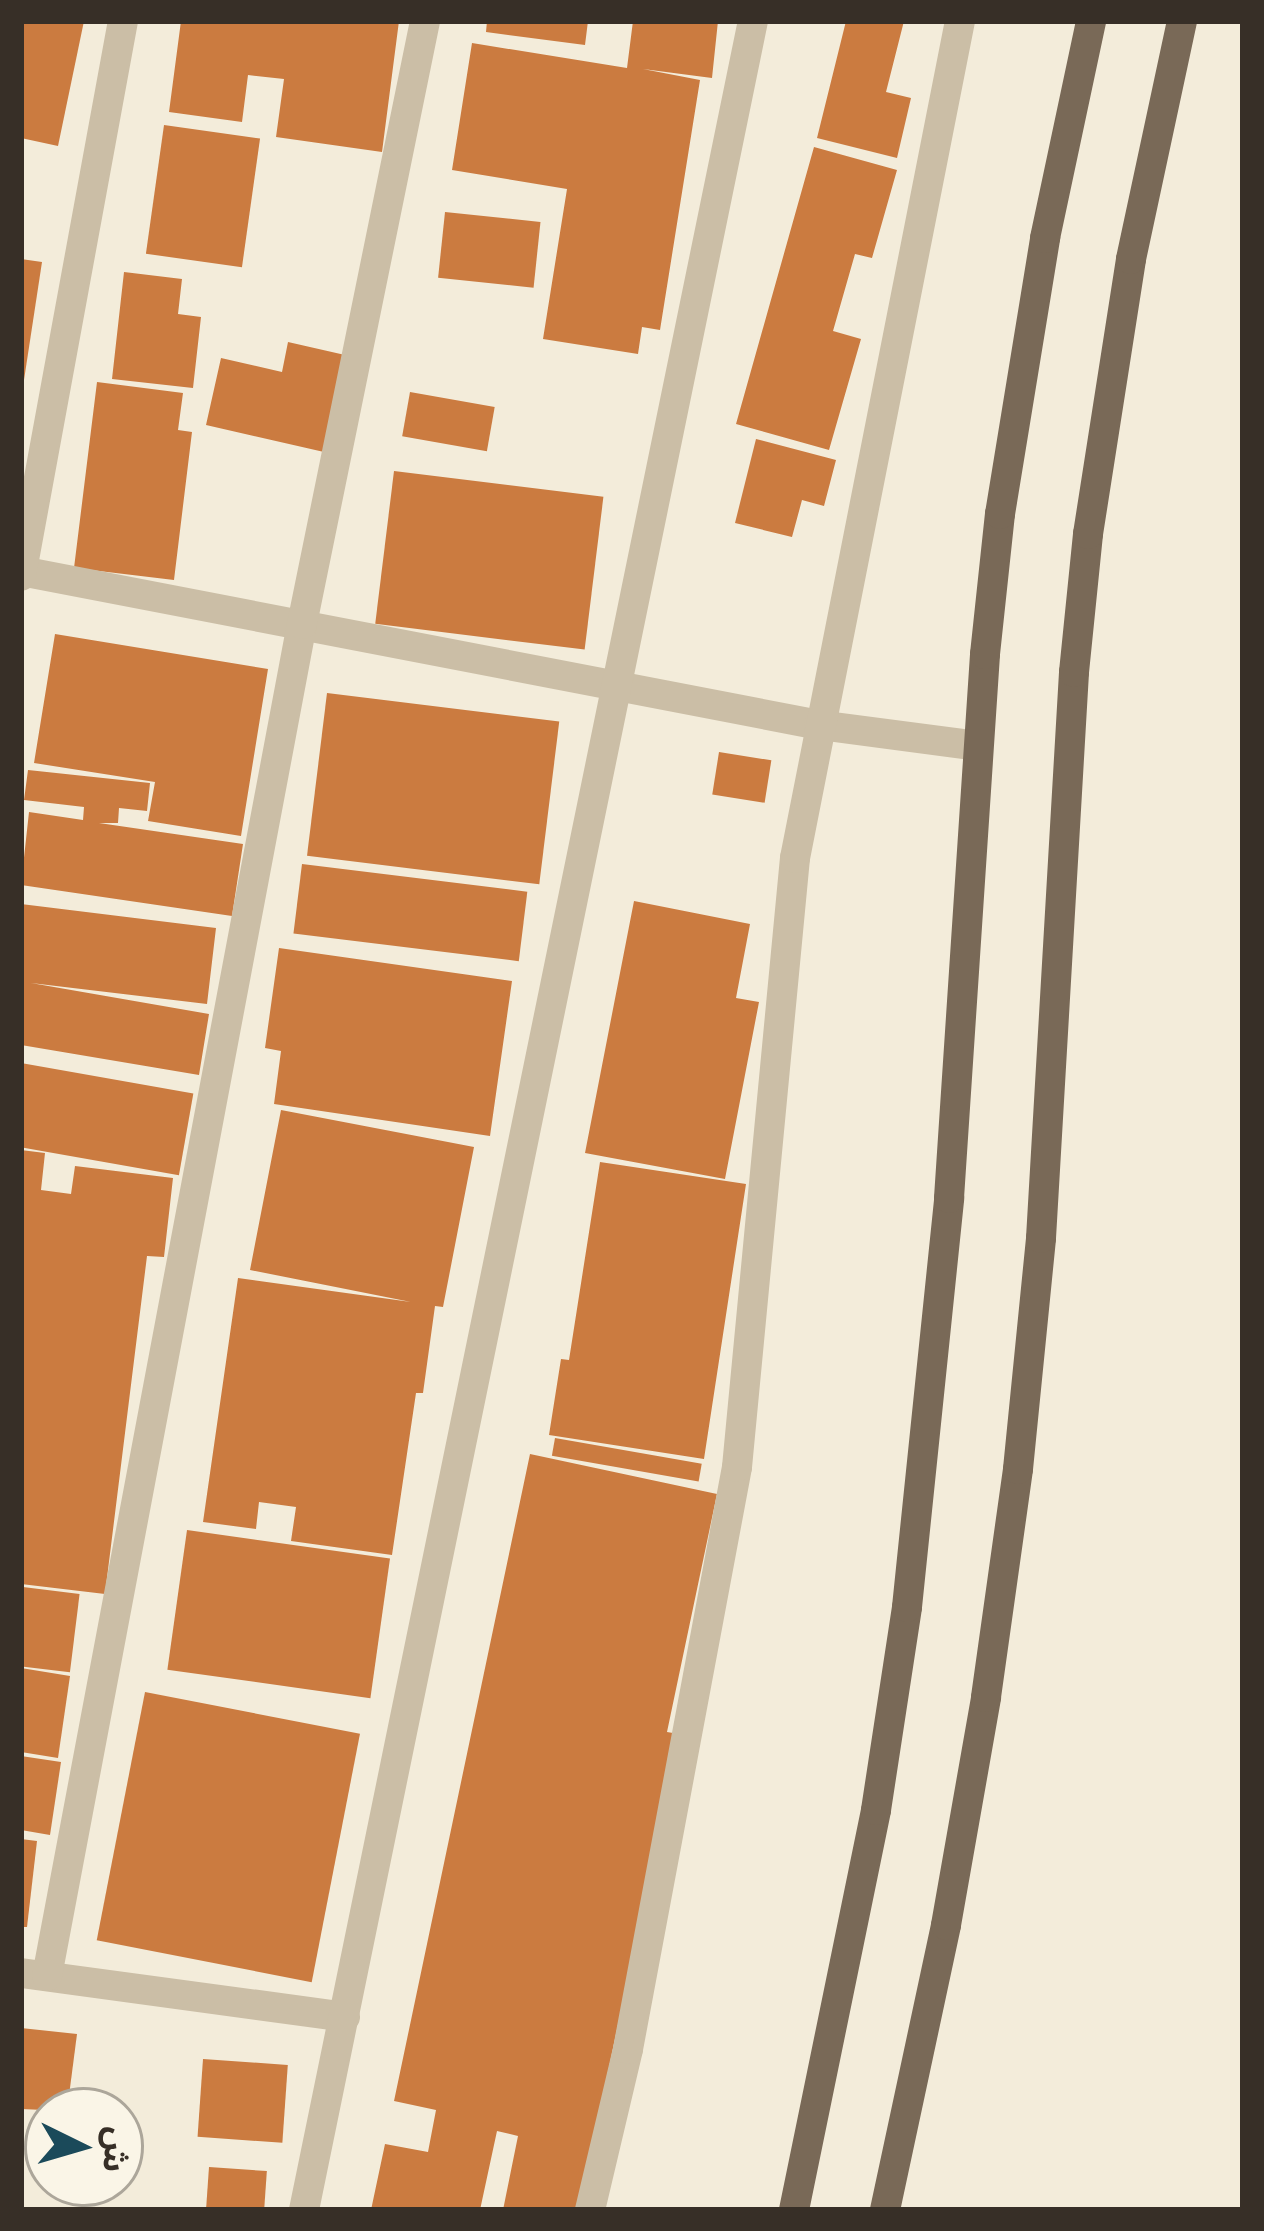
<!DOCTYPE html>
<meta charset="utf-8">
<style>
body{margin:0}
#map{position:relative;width:1264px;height:2231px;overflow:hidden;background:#f3ecda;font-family:"Noto Sans","Noto Sans Arabic",sans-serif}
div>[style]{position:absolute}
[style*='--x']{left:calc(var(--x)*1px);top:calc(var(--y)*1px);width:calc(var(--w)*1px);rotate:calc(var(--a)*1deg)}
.building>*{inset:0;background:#cb7b40;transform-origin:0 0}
.minor>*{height:30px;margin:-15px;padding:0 15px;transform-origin:15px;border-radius:15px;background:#cbbea6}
.primary>*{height:30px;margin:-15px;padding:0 15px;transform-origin:15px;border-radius:15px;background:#796957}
span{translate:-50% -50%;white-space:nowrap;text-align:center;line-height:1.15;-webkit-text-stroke:9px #faf5e7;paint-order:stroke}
.frame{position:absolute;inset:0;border:24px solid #372f27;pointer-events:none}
.north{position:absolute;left:24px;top:2087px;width:120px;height:120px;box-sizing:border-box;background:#faf5e7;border:3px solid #aca69a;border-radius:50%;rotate:95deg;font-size:33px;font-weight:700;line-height:48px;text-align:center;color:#372f27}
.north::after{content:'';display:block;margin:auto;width:42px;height:54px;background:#1b4a5a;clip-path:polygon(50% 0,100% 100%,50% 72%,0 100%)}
</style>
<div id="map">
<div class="building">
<i style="clip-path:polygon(21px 21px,84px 21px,58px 146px,21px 138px)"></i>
<i style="clip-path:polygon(181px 21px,399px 21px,382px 152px,276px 137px,284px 79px,248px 75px,242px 122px,169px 112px)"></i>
<i style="clip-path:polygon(487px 21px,588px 21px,585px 45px,486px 32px)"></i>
<i style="clip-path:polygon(633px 21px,718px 21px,712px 78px,643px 69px,700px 80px,660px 330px,642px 327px,638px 354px,543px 339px,567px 189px,452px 170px,472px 43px,627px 68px)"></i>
<i style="clip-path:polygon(846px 21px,904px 21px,886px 92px,911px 98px,897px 158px,817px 138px)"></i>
<i style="left:164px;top:125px;width:97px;height:130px;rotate:8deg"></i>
<i style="clip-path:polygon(814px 147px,897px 170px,872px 258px,855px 254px,833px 331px,861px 339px,829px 450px,736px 424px)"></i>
<i style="left:445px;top:212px;width:96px;height:66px;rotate:6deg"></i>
<i style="clip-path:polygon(21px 259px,42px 262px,24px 380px,21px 380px)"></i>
<i style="clip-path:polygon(124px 272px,182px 279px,178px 314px,201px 317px,193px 388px,112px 379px)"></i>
<i style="clip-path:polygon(288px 342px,345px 355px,324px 452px,206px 425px,221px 358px,282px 372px)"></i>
<i style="clip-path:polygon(97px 382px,183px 393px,178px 430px,192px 432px,174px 580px,74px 568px)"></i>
<i style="left:410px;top:392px;width:86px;height:45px;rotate:10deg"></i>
<i style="clip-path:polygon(756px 439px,836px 460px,824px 506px,802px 500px,792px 537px,735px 523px)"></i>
<i style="left:394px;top:471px;width:211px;height:154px;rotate:7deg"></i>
<i style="clip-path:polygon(55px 634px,268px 669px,241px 836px,148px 821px,155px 782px,34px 763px)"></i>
<i style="left:327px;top:693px;width:234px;height:164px;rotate:7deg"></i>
<i style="left:719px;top:752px;width:53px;height:43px;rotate:9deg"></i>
<i style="clip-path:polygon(28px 770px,150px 783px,147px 811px,119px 808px,118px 823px,99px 823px,243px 844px,232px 916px,21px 885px,29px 812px,83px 820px,84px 807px,24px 800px)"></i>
<i style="left:302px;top:864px;width:227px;height:70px;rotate:7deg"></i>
<i style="clip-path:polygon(634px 901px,750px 924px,736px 998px,759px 1002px,725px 1179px,585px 1153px)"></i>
<i style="clip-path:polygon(21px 904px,216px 928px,207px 1004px,31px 983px,209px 1014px,199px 1075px,21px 1045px)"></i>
<i style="clip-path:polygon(279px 948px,512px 981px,490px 1136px,274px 1104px,281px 1051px,265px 1048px)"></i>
<i style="left:21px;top:1063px;width:175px;height:83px;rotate:10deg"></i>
<i style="clip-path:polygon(281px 1110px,474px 1147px,443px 1307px,435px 1306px,423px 1393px,416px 1393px,392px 1555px,291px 1541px,296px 1507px,259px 1502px,256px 1529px,203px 1522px,238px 1278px,411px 1302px,250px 1270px)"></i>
<i style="clip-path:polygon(21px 1150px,45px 1153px,41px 1190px,71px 1194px,75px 1166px,173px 1178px,164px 1257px,147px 1256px,105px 1594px,21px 1584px)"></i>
<i style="clip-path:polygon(600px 1162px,746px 1184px,704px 1459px,549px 1435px,561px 1359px,569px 1360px)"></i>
<i style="left:555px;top:1438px;width:149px;height:18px;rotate:10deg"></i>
<i style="clip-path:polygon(530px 1454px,717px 1494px,667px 1732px,679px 1734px,579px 2210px,503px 2210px,518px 2136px,497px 2131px,480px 2210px,371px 2210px,385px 2144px,428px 2152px,436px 2110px,394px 2101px)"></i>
<i style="left:187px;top:1530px;width:205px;height:141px;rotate:8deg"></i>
<i style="left:23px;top:1587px;width:57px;height:79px;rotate:7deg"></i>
<i style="clip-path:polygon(21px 1668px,70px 1676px,58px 1758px,21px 1752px)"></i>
<i style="left:145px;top:1692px;width:219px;height:253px;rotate:11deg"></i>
<i style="clip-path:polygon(21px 1756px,61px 1762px,50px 1835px,21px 1830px)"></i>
<i style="clip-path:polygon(21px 1839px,37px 1841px,27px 1927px,21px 1927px)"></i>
<i style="clip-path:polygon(21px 2028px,77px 2034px,67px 2111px,21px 2109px)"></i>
<i style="left:203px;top:2059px;width:85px;height:78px;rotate:4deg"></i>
<i style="left:209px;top:2167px;width:58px;height:43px;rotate:4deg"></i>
</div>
<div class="minor">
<i style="--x:21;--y:571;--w:813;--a:10.92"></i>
<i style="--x:819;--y:725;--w:160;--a:7.5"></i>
<i style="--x:21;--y:576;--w:564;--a:-79.59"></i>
<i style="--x:21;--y:1973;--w:327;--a:7.7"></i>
<i style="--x:47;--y:1976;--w:1376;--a:-79.32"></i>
<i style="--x:302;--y:624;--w:615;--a:-78.47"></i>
<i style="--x:304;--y:2210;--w:2235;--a:-78.41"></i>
<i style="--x:590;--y:2210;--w:165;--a:-76.7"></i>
<i style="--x:628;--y:2049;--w:592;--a:-79.39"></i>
<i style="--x:737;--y:1467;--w:612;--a:-84.56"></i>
<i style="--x:795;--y:858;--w:853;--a:-78.85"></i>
</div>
<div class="primary">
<i style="--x:794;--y:2210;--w:408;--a:-78.4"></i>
<i style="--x:876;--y:1810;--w:205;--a:-81.3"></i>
<i style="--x:907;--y:1607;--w:411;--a:-84.1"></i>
<i style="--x:949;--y:1198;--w:545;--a:-86.21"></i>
<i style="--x:985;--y:654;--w:141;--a:-83.9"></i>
<i style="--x:1000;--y:514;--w:280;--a:-80.7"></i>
<i style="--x:1045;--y:238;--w:222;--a:-78"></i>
<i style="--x:885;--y:2210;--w:291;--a:-77.9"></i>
<i style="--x:946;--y:1925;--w:231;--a:-80"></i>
<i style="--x:986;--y:1697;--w:230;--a:-82"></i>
<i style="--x:1018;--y:1469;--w:232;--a:-84.3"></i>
<i style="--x:1041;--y:1238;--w:567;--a:-86.66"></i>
<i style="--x:1074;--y:672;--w:139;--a:-84.2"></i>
<i style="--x:1088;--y:534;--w:278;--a:-81.1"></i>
<i style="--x:1131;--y:259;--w:243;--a:-77.9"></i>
</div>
<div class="frame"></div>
<div class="north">ش</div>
</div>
